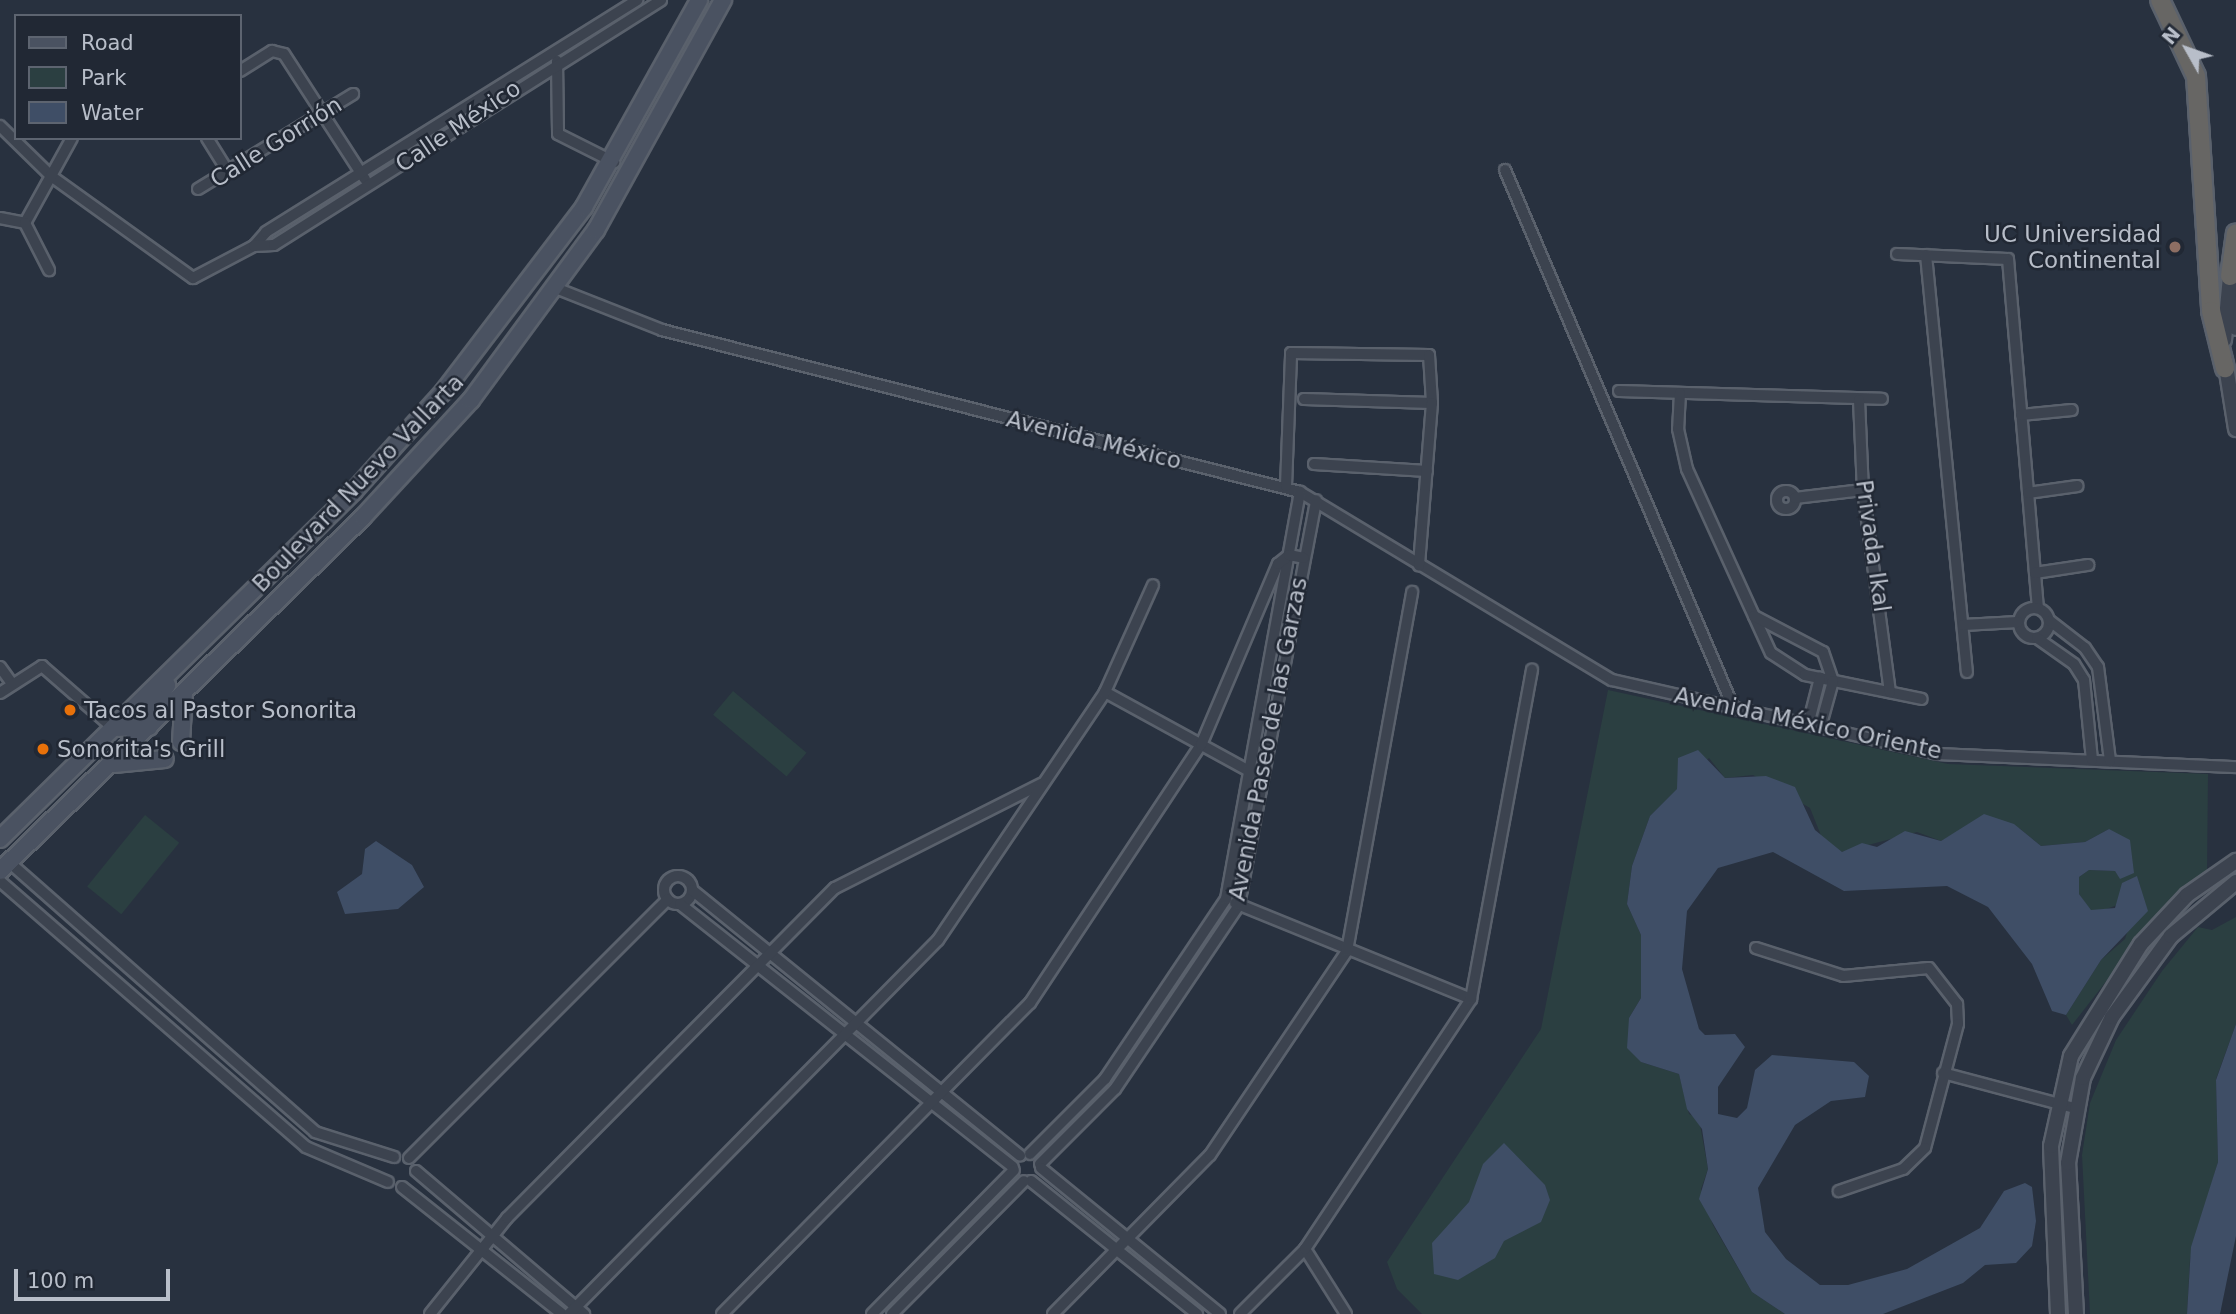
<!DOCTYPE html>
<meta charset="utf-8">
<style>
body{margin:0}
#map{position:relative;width:2236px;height:1314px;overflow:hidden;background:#28313f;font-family:"DejaVu Sans",sans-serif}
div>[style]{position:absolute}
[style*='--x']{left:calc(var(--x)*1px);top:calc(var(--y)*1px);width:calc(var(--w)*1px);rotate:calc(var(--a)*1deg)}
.green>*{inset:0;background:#2b3f41;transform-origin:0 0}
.water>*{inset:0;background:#3f4e66}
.roads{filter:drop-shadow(2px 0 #5a616c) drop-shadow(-2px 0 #5a616c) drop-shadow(0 2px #5a616c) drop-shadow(0 -2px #5a616c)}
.minor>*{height:10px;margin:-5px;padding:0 5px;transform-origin:5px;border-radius:5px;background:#3c434f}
.minor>.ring{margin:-5px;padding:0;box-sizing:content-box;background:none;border:10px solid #3c434f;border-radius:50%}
.tertiary>*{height:14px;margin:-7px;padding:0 7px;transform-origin:7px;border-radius:7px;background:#3c434f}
.secondary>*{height:16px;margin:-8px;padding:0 8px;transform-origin:8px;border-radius:8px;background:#4a5261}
.trunk>*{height:18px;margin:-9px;padding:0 9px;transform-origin:9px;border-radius:9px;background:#676664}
.dots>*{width:19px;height:19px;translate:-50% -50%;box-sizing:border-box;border:4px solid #212834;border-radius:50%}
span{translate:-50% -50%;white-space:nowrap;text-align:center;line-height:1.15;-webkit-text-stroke:5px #212834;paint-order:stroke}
.street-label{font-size:23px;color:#b8bec9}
.poi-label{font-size:23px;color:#b8bec9}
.right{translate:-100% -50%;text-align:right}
.left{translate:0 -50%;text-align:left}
.legend{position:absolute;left:14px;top:14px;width:228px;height:126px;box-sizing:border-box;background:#212834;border:2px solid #5d6470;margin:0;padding:9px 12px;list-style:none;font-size:21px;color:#b8bec9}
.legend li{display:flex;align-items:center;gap:14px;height:35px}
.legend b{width:35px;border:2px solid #5d6470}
.north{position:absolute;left:2152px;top:14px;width:70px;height:70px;-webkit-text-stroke:5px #212834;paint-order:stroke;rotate:310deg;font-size:19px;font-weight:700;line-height:28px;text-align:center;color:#b8bec9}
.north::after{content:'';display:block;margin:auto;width:24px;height:32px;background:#b8bec9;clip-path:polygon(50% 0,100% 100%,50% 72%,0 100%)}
.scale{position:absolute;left:14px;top:1269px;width:156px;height:32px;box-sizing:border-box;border:4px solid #b8bec9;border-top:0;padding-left:9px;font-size:21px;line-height:24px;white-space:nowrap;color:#b8bec9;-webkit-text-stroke:5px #212834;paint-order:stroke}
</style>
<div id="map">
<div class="green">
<i style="clip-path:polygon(1608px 690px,1948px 764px,2208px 774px,2207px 874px,2162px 910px,2072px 1025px,2066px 1015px,2101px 960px,2125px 939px,2141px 889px,2137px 877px,2120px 904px,2101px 911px,2090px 910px,2079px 894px,2079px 877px,2089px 870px,2115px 871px,2121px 879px,2109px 829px,2085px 842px,2041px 846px,2019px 828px,1964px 828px,1941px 841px,1917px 832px,1842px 852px,1824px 843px,1810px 808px,1753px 775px,1725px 778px,1709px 758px,1650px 816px,1632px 866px,1627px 904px,1641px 935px,1641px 998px,1629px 1018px,1641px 1062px,1679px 1074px,1689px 1114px,1699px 1119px,1708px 1169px,1701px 1189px,1713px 1225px,1752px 1292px,1785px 1314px,1422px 1314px,1397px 1289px,1387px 1262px,1541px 1029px)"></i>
<i style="left:733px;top:691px;width:96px;height:31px;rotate:40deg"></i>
<i style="left:145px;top:815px;width:44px;height:92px;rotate:39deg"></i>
<i style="clip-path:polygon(2236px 917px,2236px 1024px,2216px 1079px,2218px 1162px,2190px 1259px,2187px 1314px,2090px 1314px,2082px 1155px,2090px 1103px,2116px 1040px,2162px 971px,2198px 927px,2212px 930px)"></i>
</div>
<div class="water">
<i style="clip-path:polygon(1698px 750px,1725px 778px,1766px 776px,1795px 787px,1815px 830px,1842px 852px,1862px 843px,1877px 847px,1905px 831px,1941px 841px,1984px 814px,2014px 824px,2041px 846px,2085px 842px,2109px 829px,2130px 840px,2134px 873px,2120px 879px,2115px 871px,2089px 870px,2079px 877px,2079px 894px,2091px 910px,2115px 908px,2122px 883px,2137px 876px,2148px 911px,2101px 960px,2066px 1015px,2052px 1011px,2032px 964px,1988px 907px,1947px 886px,1844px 891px,1773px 852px,1718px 868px,1687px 911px,1682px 969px,1699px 1029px,1705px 1035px,1735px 1034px,1745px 1047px,1718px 1087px,1718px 1114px,1737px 1118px,1747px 1108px,1755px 1070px,1772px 1055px,1854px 1062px,1869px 1076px,1865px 1097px,1831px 1101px,1795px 1125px,1758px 1188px,1765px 1232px,1786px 1259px,1820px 1285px,1848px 1285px,1907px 1269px,1980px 1228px,2004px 1191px,2025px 1183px,2032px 1187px,2036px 1221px,2032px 1246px,2016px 1263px,1985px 1265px,1963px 1283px,1883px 1314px,1785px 1314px,1752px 1292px,1699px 1199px,1708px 1169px,1702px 1129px,1687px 1109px,1679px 1074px,1641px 1062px,1627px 1048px,1629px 1018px,1641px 998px,1641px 935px,1627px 904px,1632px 866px,1650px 816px,1677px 789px,1678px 758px)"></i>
<i style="clip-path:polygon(376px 841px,412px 865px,424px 887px,398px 909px,345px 914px,337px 892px,362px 874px,365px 849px)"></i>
<i style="clip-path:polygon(2236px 1024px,2236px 1236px,2220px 1314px,2187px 1314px,2191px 1247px,2218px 1162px,2216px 1080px)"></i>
<i style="clip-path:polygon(1504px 1143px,1545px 1185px,1550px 1200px,1541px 1222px,1504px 1241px,1495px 1258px,1458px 1280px,1434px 1274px,1432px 1243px,1469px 1202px,1483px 1164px)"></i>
</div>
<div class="roads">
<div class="minor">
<i style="--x:557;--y:61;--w:73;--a:89.2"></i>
<i style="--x:558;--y:134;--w:63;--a:26.6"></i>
<i style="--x:240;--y:71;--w:38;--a:-32"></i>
<i style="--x:272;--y:51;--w:12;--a:14"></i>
<i style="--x:284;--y:54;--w:149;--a:57.1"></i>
<i style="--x:0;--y:126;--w:71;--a:44.4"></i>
<i style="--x:51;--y:176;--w:175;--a:35.7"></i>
<i style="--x:193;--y:278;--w:69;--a:-27.7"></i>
<i style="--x:254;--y:246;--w:18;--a:-49"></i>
<i style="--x:266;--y:232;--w:438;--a:-32"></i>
<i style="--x:207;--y:138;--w:38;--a:58"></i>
<i style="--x:1505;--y:170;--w:586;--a:66.98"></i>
<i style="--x:198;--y:189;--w:182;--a:-31.5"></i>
<i style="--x:0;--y:218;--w:25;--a:11"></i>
<i style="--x:25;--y:223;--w:97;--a:-61.1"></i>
<i style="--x:25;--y:223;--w:53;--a:62.9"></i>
<i style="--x:254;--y:246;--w:20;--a:-3"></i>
<i style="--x:274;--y:245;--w:458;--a:-32.3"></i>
<i style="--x:1897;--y:254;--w:111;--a:2.6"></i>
<i style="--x:2008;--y:259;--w:350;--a:85.1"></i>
<i style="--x:1926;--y:255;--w:419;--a:84.4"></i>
<i style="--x:558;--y:289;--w:112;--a:21.5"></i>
<i style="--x:662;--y:330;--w:658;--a:14.25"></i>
<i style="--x:1300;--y:492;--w:364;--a:31.1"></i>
<i style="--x:1612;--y:680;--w:333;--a:12.8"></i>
<i style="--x:1937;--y:754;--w:299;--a:2.5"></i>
<i style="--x:1619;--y:391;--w:263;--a:1.7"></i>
<i style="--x:1680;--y:393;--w:36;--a:93"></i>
<i style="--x:1678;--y:429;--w:41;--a:77.3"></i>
<i style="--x:1687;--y:469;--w:202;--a:65.5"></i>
<i style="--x:1771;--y:653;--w:40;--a:32.9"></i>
<i style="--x:1805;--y:675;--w:119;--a:11.6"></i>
<i style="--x:1304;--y:399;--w:128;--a:1.8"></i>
<i style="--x:1859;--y:400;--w:90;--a:87.5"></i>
<i style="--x:1863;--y:490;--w:204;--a:82.4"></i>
<i style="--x:2021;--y:415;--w:51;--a:-5.6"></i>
<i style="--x:1314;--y:464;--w:113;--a:3.5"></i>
<i style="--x:1286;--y:486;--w:133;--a:-87.8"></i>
<i style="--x:1291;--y:353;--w:138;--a:0.8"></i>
<i style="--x:1429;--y:355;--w:48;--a:86.4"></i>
<i style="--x:1432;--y:403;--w:163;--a:94.6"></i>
<i class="ring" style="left:1777px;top:491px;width:8px;height:8px"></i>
<i style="--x:2028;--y:493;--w:50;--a:-8"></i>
<i style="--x:1795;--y:498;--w:68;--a:-6.7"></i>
<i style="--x:2035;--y:573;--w:54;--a:-8.6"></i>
<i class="ring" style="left:2019px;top:608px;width:20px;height:20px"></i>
<i style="--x:1754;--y:616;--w:78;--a:27.6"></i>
<i style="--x:1823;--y:652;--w:31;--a:71"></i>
<i style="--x:1833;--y:681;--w:49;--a:105.5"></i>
<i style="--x:2050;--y:621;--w:44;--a:37.6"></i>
<i style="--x:2085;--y:648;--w:23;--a:56"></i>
<i style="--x:2098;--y:667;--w:95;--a:82.7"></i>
<i style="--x:1963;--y:625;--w:55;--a:-3.1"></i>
<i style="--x:2037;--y:638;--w:45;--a:35.1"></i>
<i style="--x:2074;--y:664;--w:19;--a:58"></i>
<i style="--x:2084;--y:680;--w:80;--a:84.3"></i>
<i style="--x:0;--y:667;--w:19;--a:54"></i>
<i style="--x:1105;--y:692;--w:169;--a:28.7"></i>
<i style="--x:0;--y:693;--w:50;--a:-32.7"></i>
<i style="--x:42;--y:666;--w:94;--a:41.1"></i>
<i style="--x:1808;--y:725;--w:49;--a:-75.7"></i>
<i style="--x:9;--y:862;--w:408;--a:41.4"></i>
<i style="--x:315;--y:1132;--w:83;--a:17.6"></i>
<i class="ring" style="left:664px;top:876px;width:18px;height:18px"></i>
<i style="--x:0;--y:881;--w:405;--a:41"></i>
<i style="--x:306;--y:1147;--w:89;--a:23.1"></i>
<i style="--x:692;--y:890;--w:422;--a:39"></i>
<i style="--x:1235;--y:903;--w:255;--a:22.1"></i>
<i style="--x:680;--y:904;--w:424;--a:38.3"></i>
<i style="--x:1756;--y:948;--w:91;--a:17.8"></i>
<i style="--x:1843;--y:976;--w:86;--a:-5.3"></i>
<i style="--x:1929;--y:968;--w:46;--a:52.1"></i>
<i style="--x:1957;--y:1004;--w:20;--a:87"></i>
<i style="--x:1958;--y:1024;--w:128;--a:104.9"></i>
<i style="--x:1925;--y:1148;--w:30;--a:136"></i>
<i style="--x:1903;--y:1169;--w:68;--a:161"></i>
<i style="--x:1943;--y:1073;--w:137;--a:14.9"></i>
<i style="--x:1030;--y:1154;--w:106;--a:-45"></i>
<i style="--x:1105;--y:1079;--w:217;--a:-56.1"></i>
<i style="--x:1226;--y:899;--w:414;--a:-79.7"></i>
<i style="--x:409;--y:1158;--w:366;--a:-45"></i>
<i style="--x:1040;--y:1164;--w:106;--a:-45"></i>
<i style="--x:1115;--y:1089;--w:222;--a:-56"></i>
<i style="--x:1239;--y:905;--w:412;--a:-79.2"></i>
<i style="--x:1041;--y:1168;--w:231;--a:39.2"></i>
<i style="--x:416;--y:1171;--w:221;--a:40.4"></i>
<i style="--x:1031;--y:1181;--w:213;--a:38.7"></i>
<i style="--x:402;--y:1187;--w:204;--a:38.4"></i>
<i style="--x:1305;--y:1249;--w:77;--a:57.8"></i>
<i style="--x:430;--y:1314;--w:123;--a:-51.3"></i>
<i style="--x:507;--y:1218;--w:465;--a:-45.2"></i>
<i style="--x:835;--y:888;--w:231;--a:-26.8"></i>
<i style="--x:569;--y:1314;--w:525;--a:-45.39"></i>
<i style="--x:938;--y:940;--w:299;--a:-56"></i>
<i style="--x:1105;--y:692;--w:117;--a:-65.8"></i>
<i style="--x:722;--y:1314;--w:438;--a:-45.3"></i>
<i style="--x:1030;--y:1003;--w:310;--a:-56.5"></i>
<i style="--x:1201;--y:745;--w:197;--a:-67"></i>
<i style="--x:1278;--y:564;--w:14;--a:-39"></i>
<i style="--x:1289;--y:555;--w:15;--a:11"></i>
<i style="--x:872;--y:1314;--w:202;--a:-45.4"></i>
<i style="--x:892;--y:1314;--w:187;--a:-45.2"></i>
<i style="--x:1053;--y:1314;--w:223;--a:-45.4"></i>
<i style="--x:1210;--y:1155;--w:246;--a:-56.1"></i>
<i style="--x:1347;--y:951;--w:365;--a:-79.7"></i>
<i style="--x:1240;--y:1314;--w:92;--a:-45"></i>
<i style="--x:1305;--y:1249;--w:300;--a:-56.4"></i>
<i style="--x:1471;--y:999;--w:335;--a:-79.5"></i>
</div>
<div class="tertiary">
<i style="--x:2232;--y:291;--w:37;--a:84"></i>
<i style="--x:2224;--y:340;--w:64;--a:-84.6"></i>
<i style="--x:2225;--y:360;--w:70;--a:80.9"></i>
<i style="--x:2058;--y:1314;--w:168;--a:-92.4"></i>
<i style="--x:2051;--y:1146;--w:92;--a:-77.5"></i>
<i style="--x:2071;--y:1056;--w:132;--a:-58"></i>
<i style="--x:2141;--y:944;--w:67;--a:-46.8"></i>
<i style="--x:2187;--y:895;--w:60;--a:-34.8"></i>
<i style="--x:2076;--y:1314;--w:151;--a:-93"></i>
<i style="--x:2068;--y:1163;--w:86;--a:-80"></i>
<i style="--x:2083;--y:1078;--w:68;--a:-64.6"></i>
<i style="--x:2112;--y:1017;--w:100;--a:-53.9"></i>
<i style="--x:2171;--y:936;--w:85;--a:-39.7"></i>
</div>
<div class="secondary">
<i style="--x:113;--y:728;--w:36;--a:-2"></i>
<i style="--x:149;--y:727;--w:18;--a:-84"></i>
<i style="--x:151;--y:709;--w:29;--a:-56"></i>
<i style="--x:181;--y:742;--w:49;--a:-86.5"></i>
<i style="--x:114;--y:764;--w:51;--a:-5.6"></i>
<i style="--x:0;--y:839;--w:496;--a:-44.5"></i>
<i style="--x:354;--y:491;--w:135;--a:-48"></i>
<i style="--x:444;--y:391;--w:231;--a:-52.7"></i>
<i style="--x:584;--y:207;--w:237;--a:-60.9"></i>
<i style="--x:0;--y:871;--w:507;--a:-44.28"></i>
<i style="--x:363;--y:517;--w:159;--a:-47.3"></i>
<i style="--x:471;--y:400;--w:211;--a:-53.7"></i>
<i style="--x:596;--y:230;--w:263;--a:-61.1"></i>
</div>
<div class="trunk">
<i style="--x:2160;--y:0;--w:84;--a:64.7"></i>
<i style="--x:2196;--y:76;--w:235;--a:86.3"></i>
<i style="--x:2211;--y:311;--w:59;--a:76.2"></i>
<i style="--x:2230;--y:276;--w:43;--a:-82.1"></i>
</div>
</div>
<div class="dots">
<i style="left:2175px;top:247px;background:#8d6e63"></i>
<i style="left:70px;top:710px;background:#e8710a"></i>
<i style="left:43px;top:749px;background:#e8710a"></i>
</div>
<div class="street-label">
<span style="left:458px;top:126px;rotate:-34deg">Calle México</span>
<span style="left:276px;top:142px;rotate:-32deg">Calle Gorrión</span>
<span style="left:1094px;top:440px;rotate:14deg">Avenida México</span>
<span style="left:358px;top:483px;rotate:-46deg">Boulevard Nuevo Vallarta</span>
<span style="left:1873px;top:546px;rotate:82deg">Privada Ikal</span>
<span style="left:1808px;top:723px;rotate:12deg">Avenida México Oriente</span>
<span style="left:1268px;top:739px;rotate:-79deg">Avenida Paseo de las Garzas</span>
</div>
<div class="poi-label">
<span class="right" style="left:2161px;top:247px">UC Universidad<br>Continental</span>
<span class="left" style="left:84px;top:710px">Tacos al Pastor Sonorita</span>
<span class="left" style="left:57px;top:749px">Sonorita's Grill</span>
</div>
<ul class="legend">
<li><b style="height:9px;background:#4a5261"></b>Road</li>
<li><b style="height:19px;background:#2b3f41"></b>Park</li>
<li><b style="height:19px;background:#3f4e66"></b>Water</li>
</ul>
<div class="north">N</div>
<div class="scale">100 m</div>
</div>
